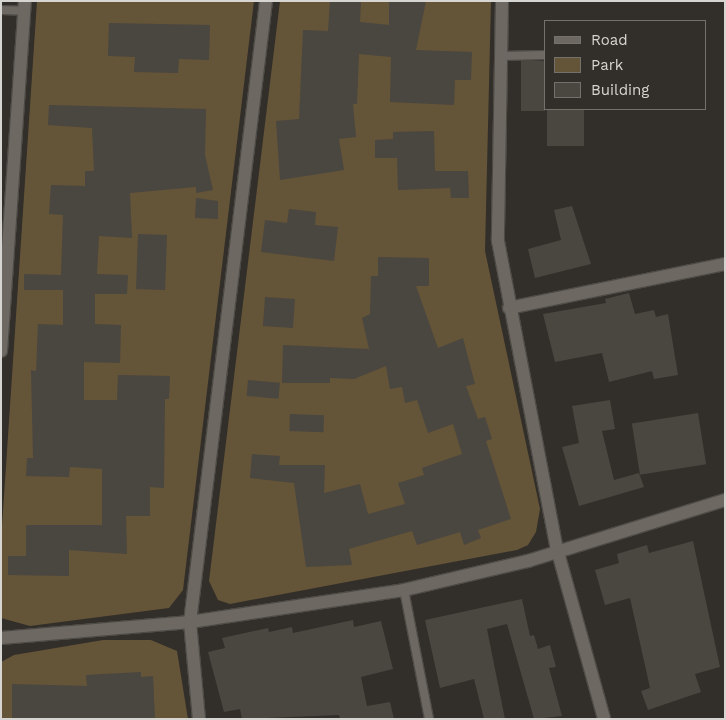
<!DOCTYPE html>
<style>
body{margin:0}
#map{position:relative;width:726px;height:720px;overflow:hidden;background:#322e29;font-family:"Work Sans",sans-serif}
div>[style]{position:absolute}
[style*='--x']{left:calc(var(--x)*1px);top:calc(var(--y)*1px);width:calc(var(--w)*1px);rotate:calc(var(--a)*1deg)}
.green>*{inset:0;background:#645438}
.building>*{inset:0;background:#4a4640;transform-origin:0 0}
.roads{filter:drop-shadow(1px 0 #4e4b47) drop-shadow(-1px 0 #4e4b47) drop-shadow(0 1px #4e4b47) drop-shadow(0 -1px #4e4b47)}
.service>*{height:8px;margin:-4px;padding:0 4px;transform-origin:4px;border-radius:4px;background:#6d6962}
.minor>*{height:12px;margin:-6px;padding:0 6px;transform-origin:6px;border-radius:6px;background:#6d6962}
span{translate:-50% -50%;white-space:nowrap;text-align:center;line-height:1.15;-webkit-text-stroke:4px #322e29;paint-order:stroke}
.frame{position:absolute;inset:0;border:2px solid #d7d5d1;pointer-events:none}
.legend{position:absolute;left:544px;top:20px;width:162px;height:90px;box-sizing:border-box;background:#322e29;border:1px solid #74716c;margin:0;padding:6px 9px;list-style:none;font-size:15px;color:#d7d5d1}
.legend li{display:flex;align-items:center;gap:10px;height:25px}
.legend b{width:25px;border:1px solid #74716c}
</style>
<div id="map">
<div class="green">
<i style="clip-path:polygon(37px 1px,254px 1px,183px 590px,169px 608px,30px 626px,1px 618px,1px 541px)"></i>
<i style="clip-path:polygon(280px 1px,491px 1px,485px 251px,540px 509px,536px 532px,528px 545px,517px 550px,230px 604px,218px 600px,209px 581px)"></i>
<i style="clip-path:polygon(103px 640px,151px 640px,177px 651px,188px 719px,1px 719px,1px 662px,14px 655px)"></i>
</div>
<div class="building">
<i style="clip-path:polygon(330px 1px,361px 1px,360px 22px,389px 25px,389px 1px,426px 1px,416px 50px,472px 52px,471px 80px,455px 80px,454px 105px,390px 102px,391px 57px,359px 54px,357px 104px,353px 104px,356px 137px,339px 139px,344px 170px,280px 180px,276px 121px,299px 119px,303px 30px,328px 31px)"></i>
<i style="clip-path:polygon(109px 23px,210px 25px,209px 60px,179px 59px,178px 73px,134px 72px,135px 57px,108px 56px)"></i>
<i style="left:521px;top:61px;width:24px;height:50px"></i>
<i style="clip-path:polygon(49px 105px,206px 109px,205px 155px,213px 190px,196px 193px,196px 187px,130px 193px,132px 238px,99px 236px,97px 274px,128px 275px,127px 294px,95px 294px,95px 324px,121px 325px,120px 363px,84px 362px,84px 400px,117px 400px,118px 375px,170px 376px,169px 399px,165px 399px,164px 488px,150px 487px,150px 516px,126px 516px,127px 554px,69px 550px,69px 576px,8px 575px,8px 556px,26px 556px,26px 525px,102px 525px,102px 469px,70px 467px,69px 477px,26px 476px,27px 458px,33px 458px,31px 370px,36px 371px,38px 324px,63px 325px,63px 290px,24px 290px,24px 274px,61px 275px,63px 215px,49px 214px,51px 185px,85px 186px,85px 171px,94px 171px,92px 128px,48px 125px)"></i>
<i style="left:547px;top:109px;width:37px;height:37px"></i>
<i style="clip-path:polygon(434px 131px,435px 171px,468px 171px,469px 198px,451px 198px,450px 188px,398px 190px,397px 158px,375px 158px,375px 140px,393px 139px,393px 132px)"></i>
<i style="clip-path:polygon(196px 198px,218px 201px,218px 219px,195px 218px)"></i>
<i style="clip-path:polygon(572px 206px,591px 264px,535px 278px,528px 249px,561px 240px,554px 210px)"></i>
<i style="clip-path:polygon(289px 209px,316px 212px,315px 225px,338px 227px,334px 261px,261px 252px,265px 220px,287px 223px)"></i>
<i style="left:138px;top:234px;width:29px;height:55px;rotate:2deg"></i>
<i style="clip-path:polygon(378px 257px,429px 258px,429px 286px,416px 286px,438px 348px,463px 338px,475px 384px,466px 386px,478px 419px,485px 417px,492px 439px,486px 441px,511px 519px,478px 530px,481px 538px,464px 545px,460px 532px,417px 545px,412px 531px,349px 549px,352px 565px,306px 567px,294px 483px,250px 478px,252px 454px,280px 456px,279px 465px,325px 465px,324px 493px,360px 484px,368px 514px,405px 504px,398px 483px,424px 475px,422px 468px,462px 454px,453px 424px,428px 433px,417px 400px,405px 403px,402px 387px,390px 389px,386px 366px,354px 379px,330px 378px,330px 383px,282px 383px,283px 345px,369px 349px,362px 318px,370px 314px,371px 276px,378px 276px)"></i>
<i style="clip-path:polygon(629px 293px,635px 314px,654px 310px,656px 317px,668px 314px,678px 375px,654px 379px,652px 371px,609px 382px,602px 353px,555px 362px,543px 314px,606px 303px,605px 299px)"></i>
<i style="left:265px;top:297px;width:30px;height:29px;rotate:4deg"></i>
<i style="left:248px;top:380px;width:32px;height:16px;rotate:5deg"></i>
<i style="clip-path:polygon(610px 400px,615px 429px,602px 431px,614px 480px,639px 473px,644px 487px,579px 506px,562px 447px,579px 443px,572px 406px)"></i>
<i style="left:698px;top:413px;width:52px;height:67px;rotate:81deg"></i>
<i style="left:290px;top:414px;width:34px;height:17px;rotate:2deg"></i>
<i style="clip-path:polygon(693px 541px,720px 667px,695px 674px,701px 692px,648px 710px,641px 691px,650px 688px,630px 598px,605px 605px,595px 570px,619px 563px,617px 554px,647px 545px,649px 553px)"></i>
<i style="clip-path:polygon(522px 599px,530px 636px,534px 635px,538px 649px,550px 645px,556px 667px,549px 668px,562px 716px,534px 719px,507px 624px,487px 629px,505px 719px,484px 719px,474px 679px,440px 688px,425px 620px)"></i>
<i style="clip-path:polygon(353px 620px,354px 627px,381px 621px,393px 669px,361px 677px,367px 706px,390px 702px,394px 719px,340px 719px,339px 715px,242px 719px,240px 709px,224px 712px,208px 652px,225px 648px,222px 638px,268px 628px,269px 632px,292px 627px,293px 633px)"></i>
<i style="clip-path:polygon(141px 672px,141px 677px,153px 676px,155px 719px,12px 719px,12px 684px,87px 686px,86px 675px)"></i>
</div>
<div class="roads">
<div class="service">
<i style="--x:1;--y:10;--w:23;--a:2"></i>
<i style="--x:501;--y:56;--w:44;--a:-1.3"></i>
<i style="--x:404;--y:590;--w:131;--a:79"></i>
</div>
<div class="minor">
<i style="--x:502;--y:1;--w:240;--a:91"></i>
<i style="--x:498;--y:241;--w:314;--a:79.2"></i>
<i style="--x:557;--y:549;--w:176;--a:74.5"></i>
<i style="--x:509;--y:308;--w:220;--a:-11.5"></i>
<i style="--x:1;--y:351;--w:351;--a:-86.1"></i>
<i style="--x:1;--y:638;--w:190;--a:-4.8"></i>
<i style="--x:190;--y:622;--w:216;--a:-8.5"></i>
<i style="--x:404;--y:590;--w:127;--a:-13.2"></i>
<i style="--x:528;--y:561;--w:206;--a:-17.2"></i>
<i style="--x:199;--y:719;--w:97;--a:-95.3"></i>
<i style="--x:190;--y:622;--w:626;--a:-83.02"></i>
</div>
</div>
<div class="frame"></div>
<ul class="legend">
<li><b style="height:6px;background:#6d6962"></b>Road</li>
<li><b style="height:14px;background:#645438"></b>Park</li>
<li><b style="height:14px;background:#4a4640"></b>Building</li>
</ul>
</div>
